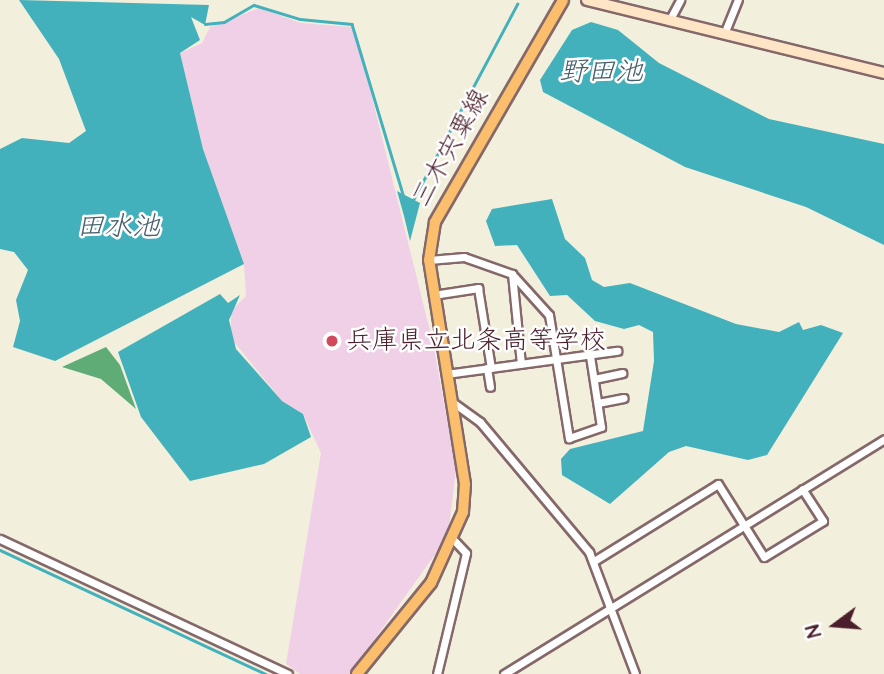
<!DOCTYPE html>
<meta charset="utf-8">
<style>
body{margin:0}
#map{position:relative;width:884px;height:674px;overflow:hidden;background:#f3efdd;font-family:"Architects Daughter","Klee One",sans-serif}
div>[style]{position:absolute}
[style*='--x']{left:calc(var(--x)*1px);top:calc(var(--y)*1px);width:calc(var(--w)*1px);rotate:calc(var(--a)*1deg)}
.built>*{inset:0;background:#efd0e6}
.forest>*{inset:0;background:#60ac76}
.water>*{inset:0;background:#42b1bc}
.stream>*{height:2.5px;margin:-1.25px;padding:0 1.25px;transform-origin:1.25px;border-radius:1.25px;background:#42b1bc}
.roads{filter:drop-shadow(2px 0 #856869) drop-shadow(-2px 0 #856869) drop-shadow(0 2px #856869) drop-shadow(0 -2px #856869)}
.minor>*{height:7px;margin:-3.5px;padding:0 3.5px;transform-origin:3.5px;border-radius:3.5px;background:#fff}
.secondary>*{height:10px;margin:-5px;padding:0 5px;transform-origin:5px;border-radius:5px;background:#fde5c5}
.primary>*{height:10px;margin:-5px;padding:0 5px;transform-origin:5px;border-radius:5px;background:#fabe6d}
.dots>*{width:19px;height:19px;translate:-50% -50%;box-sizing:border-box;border:4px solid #fff;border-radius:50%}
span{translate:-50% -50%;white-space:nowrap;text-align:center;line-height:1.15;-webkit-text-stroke:5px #fff;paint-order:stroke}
.street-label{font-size:26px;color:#4a1f2b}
.poi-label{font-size:26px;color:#4a1f2b}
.left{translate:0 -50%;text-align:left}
.water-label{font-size:28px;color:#46616c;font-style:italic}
.north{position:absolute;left:800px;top:590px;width:70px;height:70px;-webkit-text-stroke:5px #fff;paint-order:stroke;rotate:254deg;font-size:19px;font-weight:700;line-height:28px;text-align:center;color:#4a1f2b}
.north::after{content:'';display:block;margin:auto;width:24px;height:32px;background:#4a1f2b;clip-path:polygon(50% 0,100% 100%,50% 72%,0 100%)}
</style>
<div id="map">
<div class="built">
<i style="clip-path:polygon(259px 8px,301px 23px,352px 27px,356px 33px,433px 343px,456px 470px,448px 536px,350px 674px,300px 674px,286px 664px,321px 453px,303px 414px,282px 401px,231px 338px,231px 311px,246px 296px,244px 264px,203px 149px,180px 53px,202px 43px,210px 27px)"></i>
</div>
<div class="forest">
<i style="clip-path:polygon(106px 347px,120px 365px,136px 409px,101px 379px,62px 367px)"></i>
</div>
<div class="water">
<i style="clip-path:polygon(19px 0,209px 5px,205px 25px,191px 17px,200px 40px,180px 53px,203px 149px,244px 264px,55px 361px,13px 347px,20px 321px,16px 300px,28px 270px,14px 252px,0 249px,0 149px,22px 138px,69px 143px,86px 131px,59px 59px)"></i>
<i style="clip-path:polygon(591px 22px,618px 30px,659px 63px,769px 119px,884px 144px,884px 245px,806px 207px,685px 167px,543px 92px,540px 80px,572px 30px)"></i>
<i style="clip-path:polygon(397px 191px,420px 203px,410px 241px,404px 216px)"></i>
<i style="clip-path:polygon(552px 199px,565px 239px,585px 258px,592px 280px,604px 287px,630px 283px,736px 324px,779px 332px,799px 322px,803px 330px,821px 325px,843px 333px,767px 455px,748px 460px,686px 446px,669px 452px,610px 504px,562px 475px,561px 459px,570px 449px,643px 431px,654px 361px,653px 332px,639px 325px,624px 329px,595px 321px,567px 295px,550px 296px,517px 245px,495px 246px,486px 221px,492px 209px)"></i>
<i style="clip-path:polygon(220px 294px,228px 303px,240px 295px,229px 320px,236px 349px,282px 401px,303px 414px,311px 437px,264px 464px,190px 481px,141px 417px,118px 352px)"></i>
</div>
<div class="stream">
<i style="--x:205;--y:24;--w:19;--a:-6"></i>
<i style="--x:224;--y:22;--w:34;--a:-30"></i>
<i style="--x:254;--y:5;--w:48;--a:16.9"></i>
<i style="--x:300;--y:19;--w:52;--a:5.5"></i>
<i style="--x:352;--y:24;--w:177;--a:73.3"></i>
<i style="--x:413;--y:200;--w:222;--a:-62"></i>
<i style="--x:0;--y:550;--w:293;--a:25"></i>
</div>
<div class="roads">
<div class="minor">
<i style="--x:669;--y:21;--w:24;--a:-62"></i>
<i style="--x:724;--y:34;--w:37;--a:-68"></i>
<i style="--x:429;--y:260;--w:35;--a:-5"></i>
<i style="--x:464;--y:257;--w:51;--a:19.5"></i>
<i style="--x:512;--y:274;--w:55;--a:47.9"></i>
<i style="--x:549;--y:315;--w:125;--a:80.8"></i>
<i style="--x:569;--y:438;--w:34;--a:-19"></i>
<i style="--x:601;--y:427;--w:72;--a:-98.8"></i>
<i style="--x:512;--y:274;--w:90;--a:84.3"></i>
<i style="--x:433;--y:295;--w:46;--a:-8.8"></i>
<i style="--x:478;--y:288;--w:81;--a:80.8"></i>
<i style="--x:487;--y:368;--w:19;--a:81"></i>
<i style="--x:446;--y:374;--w:173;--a:-7.7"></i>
<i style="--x:594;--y:379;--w:29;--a:-12"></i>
<i style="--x:451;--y:401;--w:36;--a:36"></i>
<i style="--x:480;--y:422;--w:170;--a:50"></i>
<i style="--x:589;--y:552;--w:130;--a:69.3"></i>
<i style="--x:598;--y:403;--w:26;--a:-11"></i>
<i style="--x:0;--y:539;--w:318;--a:25.1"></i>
<i style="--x:594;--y:561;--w:146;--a:-31.8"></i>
<i style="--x:718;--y:484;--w:86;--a:57.8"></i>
<i style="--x:764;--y:557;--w:69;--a:-31.4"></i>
<i style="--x:823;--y:521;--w:38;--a:-123"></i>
<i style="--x:437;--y:674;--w:124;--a:-76.5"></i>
<i style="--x:466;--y:553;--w:16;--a:-133"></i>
<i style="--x:504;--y:674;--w:447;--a:-31.7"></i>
</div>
<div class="secondary">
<i style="--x:587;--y:0;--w:306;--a:13.8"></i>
</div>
<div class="primary">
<i style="--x:357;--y:674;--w:117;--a:-50.9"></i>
<i style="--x:431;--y:583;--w:78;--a:-65.7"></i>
<i style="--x:463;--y:512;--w:28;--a:-86"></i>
<i style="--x:465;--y:484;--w:227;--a:-99.1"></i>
<i style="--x:429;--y:260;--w:38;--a:-81"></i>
<i style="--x:435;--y:222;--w:256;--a:-60"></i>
</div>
</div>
<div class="dots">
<i style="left:332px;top:341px;background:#d1495b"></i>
</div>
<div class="street-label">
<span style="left:451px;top:148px;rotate:-61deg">三木宍粟線</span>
</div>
<div class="poi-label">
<span class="left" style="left:346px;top:341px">兵庫県立北条高等学校</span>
</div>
<div class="water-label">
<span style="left:601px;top:72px">野田池</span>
<span style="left:118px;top:227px">田水池</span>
</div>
<div class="north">N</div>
</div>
